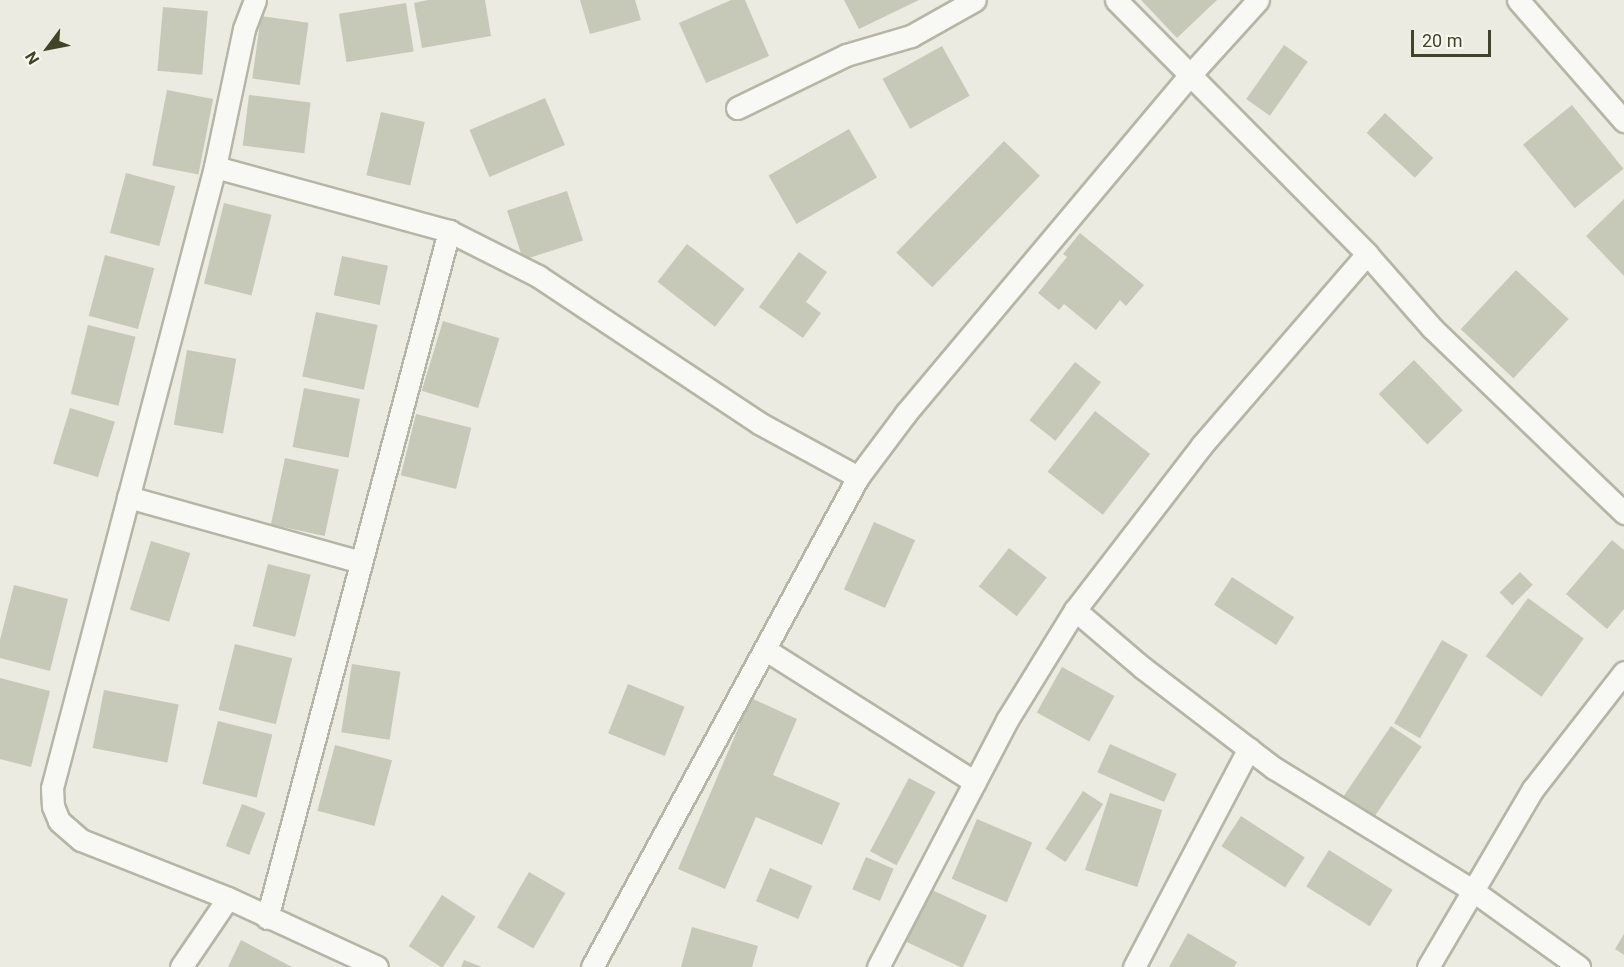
<!DOCTYPE html>
<style>
body{margin:0}
#map{position:relative;width:1624px;height:967px;overflow:hidden;background:#ebebe1;font-family:Roboto,sans-serif}
div>[style]{position:absolute}
[style*='--x']{left:calc(var(--x)*1px);top:calc(var(--y)*1px);width:calc(var(--w)*1px);rotate:calc(var(--a)*1deg)}
.building>*{inset:0;background:#c7c9b8;transform-origin:0 0}
.roads{filter:drop-shadow(2px 0 #b5b6a5) drop-shadow(-2px 0 #b5b6a5) drop-shadow(0 2px #b5b6a5) drop-shadow(0 -2px #b5b6a5)}
.street>*{height:21px;margin:-10.5px;padding:0 10.5px;transform-origin:10.5px;border-radius:10.5px;background:#f8f9f4}
span{translate:-50% -50%;white-space:nowrap;text-align:center;line-height:1.15;-webkit-text-stroke:6px #f8f8f1;paint-order:stroke}
.north{position:absolute;left:18px;top:18px;width:60px;height:60px;-webkit-text-stroke:4px #f8f8f1;paint-order:stroke;rotate:238deg;font-size:16px;font-weight:700;line-height:24px;text-align:center;color:#424427}
.north::after{content:'';display:block;margin:auto;width:21px;height:27px;background:#424427;clip-path:polygon(50% 0,100% 100%,50% 72%,0 100%)}
.scale{position:absolute;left:1411px;top:30px;width:80px;height:27px;box-sizing:border-box;border:3px solid #424427;border-top:0;padding-left:8px;font-size:18px;line-height:21px;white-space:nowrap;color:#424427;-webkit-text-stroke:4px #f8f8f1;paint-order:stroke}
</style>
<div id="map">
<div class="building">
<i style="clip-path:polygon(428px 0,485px 0,491px 36px,422px 48px,414px 3px)"></i>
<i style="clip-path:polygon(580px 0,635px 0,641px 20px,590px 34px)"></i>
<i style="clip-path:polygon(731px 0,745px 0,769px 56px,706px 83px,679px 23px)"></i>
<i style="clip-path:polygon(844px 0,919px 0,859px 29px)"></i>
<i style="clip-path:polygon(1141px 0,1217px 0,1177px 38px)"></i>
<i style="left:406px;top:3px;width:49px;height:68px;rotate:81deg"></i>
<i style="left:163px;top:7px;width:45px;height:64px;rotate:5deg"></i>
<i style="left:261px;top:16px;width:48px;height:63px;rotate:8deg"></i>
<i style="left:1284px;top:45px;width:29px;height:66px;rotate:35deg"></i>
<i style="left:942px;top:46px;width:57px;height:68px;rotate:61deg"></i>
<i style="left:167px;top:90px;width:47px;height:77px;rotate:11deg"></i>
<i style="left:249px;top:95px;width:62px;height:51px;rotate:7deg"></i>
<i style="left:545px;top:98px;width:51px;height:82px;rotate:67deg"></i>
<i style="left:1572px;top:105px;width:82px;height:63px;rotate:51deg"></i>
<i style="left:381px;top:112px;width:45px;height:65px;rotate:13deg"></i>
<i style="left:1385px;top:113px;width:66px;height:27px;rotate:43deg"></i>
<i style="left:849px;top:129px;width:56px;height:93px;rotate:60deg"></i>
<i style="left:1004px;top:141px;width:50px;height:155px;rotate:44deg"></i>
<i style="left:126px;top:173px;width:51px;height:62px;rotate:15deg"></i>
<i style="left:567px;top:191px;width:52px;height:63px;rotate:72deg"></i>
<i style="clip-path:polygon(1624px 199px,1624px 276px,1586px 236px)"></i>
<i style="left:224px;top:203px;width:49px;height:83px;rotate:14deg"></i>
<i style="clip-path:polygon(1080px 233px,1144px 285px,1126px 306px,1120px 300px,1096px 330px,1064px 304px,1059px 310px,1038px 293px,1067px 257px,1063px 254px)"></i>
<i style="left:687px;top:244px;width:73px;height:48px;rotate:38deg"></i>
<i style="clip-path:polygon(799px 252px,827px 272px,806px 302px,821px 313px,803px 338px,759px 307px)"></i>
<i style="left:105px;top:255px;width:51px;height:63px;rotate:15deg"></i>
<i style="left:342px;top:256px;width:47px;height:40px;rotate:12deg"></i>
<i style="left:1516px;top:270px;width:72px;height:81px;rotate:43deg"></i>
<i style="left:316px;top:312px;width:63px;height:66px;rotate:12deg"></i>
<i style="left:443px;top:321px;width:59px;height:73px;rotate:17deg"></i>
<i style="left:88px;top:325px;width:49px;height:71px;rotate:14deg"></i>
<i style="left:187px;top:350px;width:50px;height:76px;rotate:10deg"></i>
<i style="left:1414px;top:360px;width:70px;height:49px;rotate:46deg"></i>
<i style="left:1075px;top:362px;width:33px;height:74px;rotate:38deg"></i>
<i style="left:304px;top:388px;width:57px;height:60px;rotate:11deg"></i>
<i style="left:70px;top:408px;width:47px;height:58px;rotate:17deg"></i>
<i style="left:1095px;top:411px;width:70px;height:77px;rotate:38deg"></i>
<i style="left:416px;top:414px;width:57px;height:63px;rotate:14deg"></i>
<i style="left:285px;top:458px;width:55px;height:68px;rotate:12deg"></i>
<i style="left:874px;top:522px;width:45px;height:74px;rotate:24deg"></i>
<i style="clip-path:polygon(1612px 540px,1624px 550px,1624px 609px,1607px 629px,1566px 594px)"></i>
<i style="left:151px;top:541px;width:41px;height:72px;rotate:17deg"></i>
<i style="left:1009px;top:548px;width:48px;height:49px;rotate:38deg"></i>
<i style="left:268px;top:564px;width:44px;height:64px;rotate:14deg"></i>
<i style="left:1520px;top:572px;width:18px;height:29px;rotate:45deg"></i>
<i style="left:1232px;top:577px;width:74px;height:33px;rotate:33deg"></i>
<i style="clip-path:polygon(14px 585px,68px 599px,50px 671px,0 658px,0 640px)"></i>
<i style="left:1528px;top:598px;width:69px;height:72px;rotate:36deg"></i>
<i style="left:1442px;top:640px;width:30px;height:96px;rotate:30deg"></i>
<i style="left:235px;top:644px;width:59px;height:68px;rotate:14deg"></i>
<i style="left:352px;top:664px;width:49px;height:69px;rotate:9deg"></i>
<i style="left:1062px;top:667px;width:60px;height:52px;rotate:29deg"></i>
<i style="clip-path:polygon(0 678px,50px 691px,31px 767px,0 759px)"></i>
<i style="left:628px;top:684px;width:61px;height:53px;rotate:22deg"></i>
<i style="left:104px;top:690px;width:76px;height:59px;rotate:11deg"></i>
<i style="clip-path:polygon(751px 698px,797px 719px,773px 775px,840px 803px,822px 845px,756px 817px,725px 889px,678px 869px)"></i>
<i style="left:218px;top:721px;width:56px;height:65px;rotate:14deg"></i>
<i style="left:1391px;top:726px;width:37px;height:89px;rotate:34deg"></i>
<i style="left:1110px;top:744px;width:73px;height:31px;rotate:24deg"></i>
<i style="left:335px;top:745px;width:59px;height:68px;rotate:15deg"></i>
<i style="left:909px;top:778px;width:30px;height:83px;rotate:28deg"></i>
<i style="left:1083px;top:791px;width:24px;height:69px;rotate:33deg"></i>
<i style="left:1110px;top:793px;width:55px;height:81px;rotate:18deg"></i>
<i style="left:242px;top:804px;width:25px;height:45px;rotate:21deg"></i>
<i style="left:1241px;top:816px;width:76px;height:36px;rotate:33deg"></i>
<i style="left:977px;top:819px;width:60px;height:65px;rotate:23deg"></i>
<i style="left:1329px;top:850px;width:75px;height:43px;rotate:32deg"></i>
<i style="left:866px;top:857px;width:30px;height:35px;rotate:23deg"></i>
<i style="left:770px;top:868px;width:46px;height:36px;rotate:23deg"></i>
<i style="left:529px;top:872px;width:42px;height:64px;rotate:30deg"></i>
<i style="left:928px;top:888px;width:65px;height:58px;rotate:25deg"></i>
<i style="left:442px;top:895px;width:40px;height:61px;rotate:33deg"></i>
<i style="clip-path:polygon(692px 927px,758px 946px,752px 967px,681px 967px)"></i>
<i style="clip-path:polygon(1188px 933px,1237px 962px,1234px 967px,1169px 967px)"></i>
<i style="clip-path:polygon(1624px 934px,1624px 955px,1615px 949px)"></i>
<i style="clip-path:polygon(241px 940px,292px 967px,228px 967px)"></i>
<i style="clip-path:polygon(464px 960px,482px 967px,461px 967px)"></i>
</div>
<div class="roads">
<div class="street">
<i style="--x:255;--y:0;--w:31;--a:111"></i>
<i style="--x:244;--y:29;--w:141;--a:101.9"></i>
<i style="--x:215;--y:167;--w:642;--a:104.71"></i>
<i style="--x:52;--y:788;--w:18;--a:87"></i>
<i style="--x:53;--y:806;--w:16;--a:68"></i>
<i style="--x:59;--y:821;--w:29;--a:41"></i>
<i style="--x:81;--y:840;--w:158;--a:21.5"></i>
<i style="--x:228;--y:898;--w:164;--a:24.8"></i>
<i style="--x:1116;--y:0;--w:357;--a:45.3"></i>
<i style="--x:1367;--y:254;--w:98;--a:48.7"></i>
<i style="--x:1432;--y:328;--w:267;--a:43.9"></i>
<i style="--x:1518;--y:0;--w:161;--a:48.8"></i>
<i style="--x:737;--y:108;--w:121;--a:-25.9"></i>
<i style="--x:846;--y:55;--w:68;--a:-16.3"></i>
<i style="--x:911;--y:36;--w:73;--a:-29.4"></i>
<i style="--x:215;--y:167;--w:243;--a:15.3"></i>
<i style="--x:449;--y:231;--w:100;--a:26.8"></i>
<i style="--x:538;--y:276;--w:265;--a:33.6"></i>
<i style="--x:759;--y:423;--w:113;--a:28.6"></i>
<i style="--x:128;--y:497;--w:242;--a:15.6"></i>
<i style="--x:1075;--y:610;--w:89;--a:40.5"></i>
<i style="--x:1143;--y:668;--w:165;--a:37.4"></i>
<i style="--x:1274;--y:768;--w:233;--a:31.6"></i>
<i style="--x:1472;--y:890;--w:132;--a:35.7"></i>
<i style="--x:766;--y:650;--w:247;--a:32.3"></i>
<i style="--x:267;--y:918;--w:711;--a:-75.16"></i>
<i style="--x:181;--y:967;--w:83;--a:-55.7"></i>
<i style="--x:592;--y:967;--w:558;--a:-61.5"></i>
<i style="--x:858;--y:477;--w:80;--a:-53.1"></i>
<i style="--x:906;--y:413;--w:441;--a:-50"></i>
<i style="--x:1190;--y:75;--w:101;--a:-47.8"></i>
<i style="--x:878;--y:967;--w:279;--a:-62.4"></i>
<i style="--x:1007;--y:720;--w:129;--a:-58.3"></i>
<i style="--x:1075;--y:610;--w:208;--a:-52.4"></i>
<i style="--x:1202;--y:445;--w:252;--a:-49.2"></i>
<i style="--x:1134;--y:967;--w:247;--a:-62.3"></i>
<i style="--x:1428;--y:967;--w:207;--a:-59.5"></i>
<i style="--x:1533;--y:789;--w:148;--a:-52.1"></i>
</div>
</div>
<div class="north">N</div>
<div class="scale">20 m</div>
</div>
